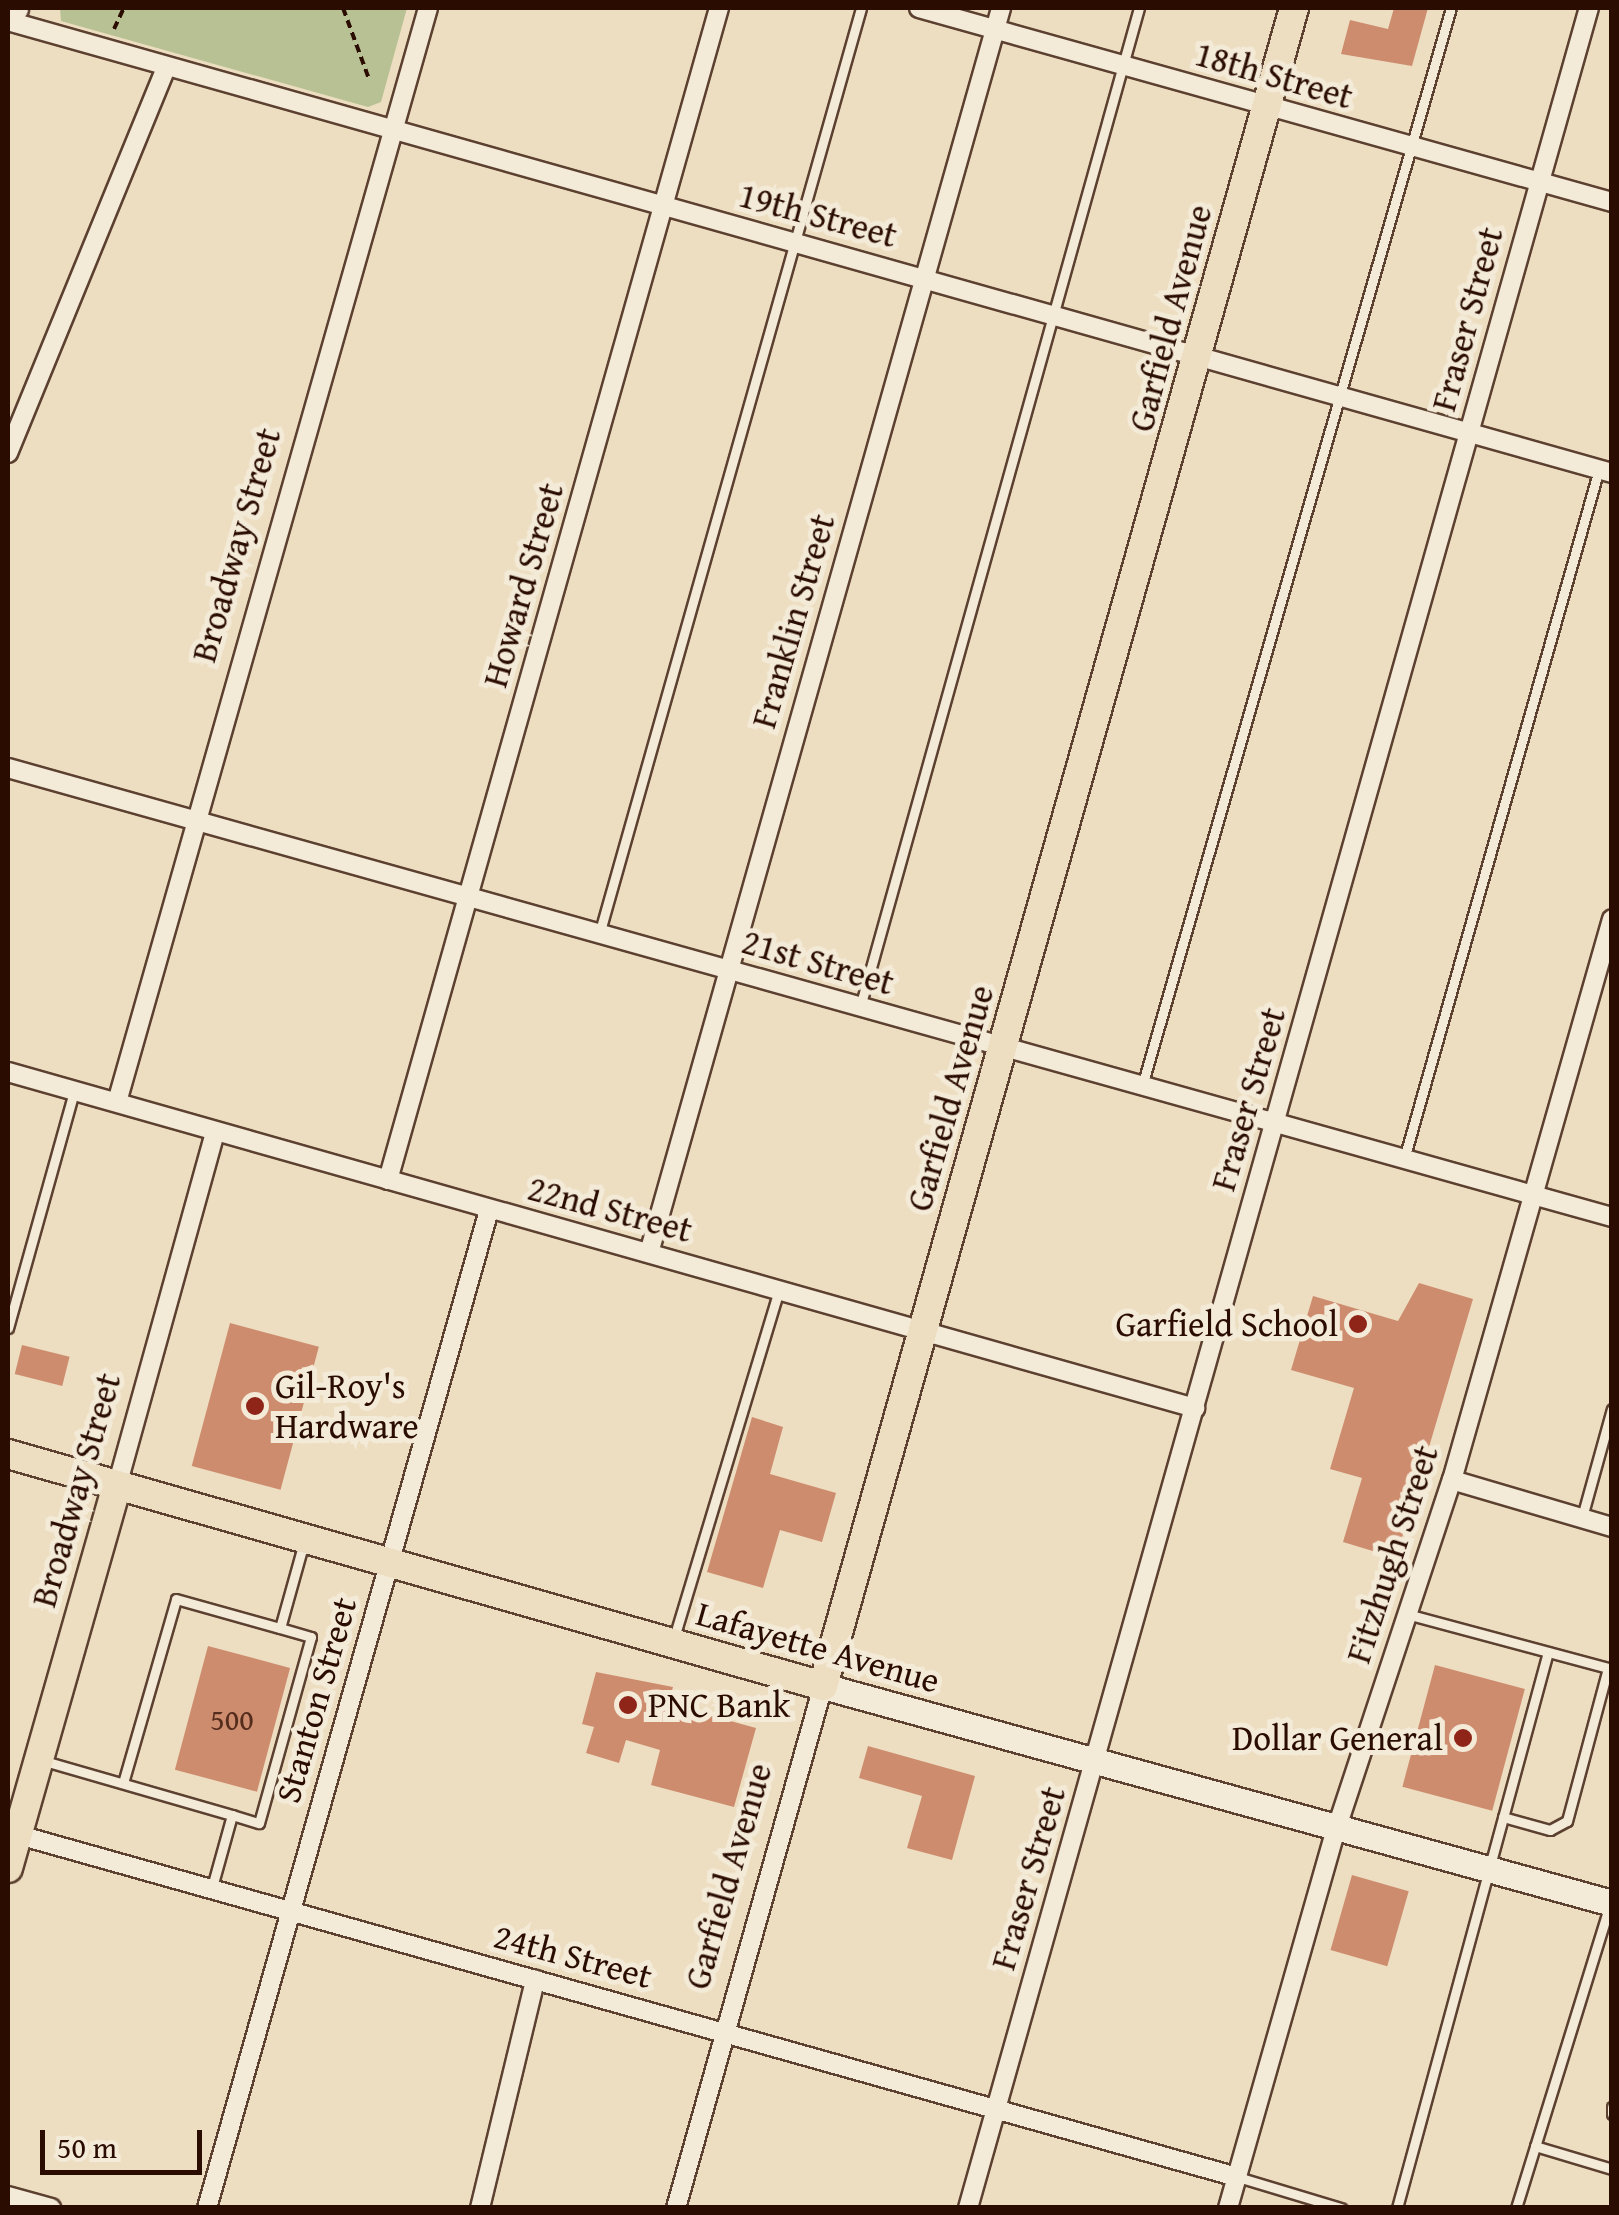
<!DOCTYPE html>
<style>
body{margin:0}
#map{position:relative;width:1619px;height:2215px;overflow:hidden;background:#eddec1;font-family:"Gentium Book Plus",serif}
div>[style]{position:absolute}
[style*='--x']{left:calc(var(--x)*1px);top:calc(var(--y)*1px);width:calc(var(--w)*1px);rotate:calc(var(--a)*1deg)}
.green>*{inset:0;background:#b8c193}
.building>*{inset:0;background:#ce8c6f;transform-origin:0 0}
.path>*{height:4px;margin-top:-2px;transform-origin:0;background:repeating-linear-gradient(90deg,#2b0c00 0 8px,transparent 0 13px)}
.roads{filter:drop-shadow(2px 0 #5c4030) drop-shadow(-2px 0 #5c4030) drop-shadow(0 2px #5c4030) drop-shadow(0 -2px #5c4030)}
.lane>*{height:9px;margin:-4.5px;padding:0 4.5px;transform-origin:4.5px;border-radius:4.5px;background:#f3ead7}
.street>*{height:18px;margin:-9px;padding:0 9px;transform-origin:9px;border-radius:9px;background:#f3ead7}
.secondary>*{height:25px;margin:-12.5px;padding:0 12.5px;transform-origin:12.5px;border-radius:12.5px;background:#f3ead7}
.primary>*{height:28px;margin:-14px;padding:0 14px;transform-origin:14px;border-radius:14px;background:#eddec1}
.dots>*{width:28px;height:28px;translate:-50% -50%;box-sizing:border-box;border:5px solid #f3ead7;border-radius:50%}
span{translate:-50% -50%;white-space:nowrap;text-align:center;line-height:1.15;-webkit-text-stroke:10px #f3ead7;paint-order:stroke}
.number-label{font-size:30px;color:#542c1c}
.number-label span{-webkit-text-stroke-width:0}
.street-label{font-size:35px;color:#2b0c00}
.poi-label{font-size:35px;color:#2b0c00}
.right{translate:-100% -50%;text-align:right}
.left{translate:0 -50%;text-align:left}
.frame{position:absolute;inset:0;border:10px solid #2b0c00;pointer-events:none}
.scale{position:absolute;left:40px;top:2130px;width:162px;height:45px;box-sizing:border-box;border:5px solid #2b0c00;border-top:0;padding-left:12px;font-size:30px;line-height:35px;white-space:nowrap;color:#2b0c00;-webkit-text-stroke:8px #f3ead7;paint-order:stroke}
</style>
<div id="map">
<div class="green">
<i style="clip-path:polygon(60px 8px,407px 8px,381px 102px,368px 107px,61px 21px)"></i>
</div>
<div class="building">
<i style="clip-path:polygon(1394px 8px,1428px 8px,1412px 66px,1341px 54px,1350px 20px,1388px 29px)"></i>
<i style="clip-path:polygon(1419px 1283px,1473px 1299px,1396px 1558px,1343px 1542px,1362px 1478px,1330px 1469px,1354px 1388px,1291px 1370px,1313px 1296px,1398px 1321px)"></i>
<i style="left:230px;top:1323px;width:92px;height:148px;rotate:15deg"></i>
<i style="left:22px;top:1345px;width:49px;height:30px;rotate:14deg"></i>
<i style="clip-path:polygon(752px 1417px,783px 1427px,770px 1474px,836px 1493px,822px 1542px,780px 1530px,763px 1588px,707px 1572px)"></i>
<i style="left:208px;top:1646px;width:85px;height:128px;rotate:15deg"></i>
<i style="left:1435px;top:1665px;width:93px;height:126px;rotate:15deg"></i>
<i style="clip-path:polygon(596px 1672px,673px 1687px,668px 1704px,756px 1728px,734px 1807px,651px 1785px,660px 1750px,626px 1740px,619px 1763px,586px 1753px,594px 1727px,582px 1724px)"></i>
<i style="clip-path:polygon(868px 1746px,975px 1776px,952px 1860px,907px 1848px,922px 1796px,859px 1778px)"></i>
<i style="left:1352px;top:1875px;width:59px;height:78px;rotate:16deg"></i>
</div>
<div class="path">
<i style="--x:343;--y:8;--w:76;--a:69.9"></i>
<i style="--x:114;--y:29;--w:23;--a:-65"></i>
</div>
<div class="roads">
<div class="lane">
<i style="--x:600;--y:931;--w:959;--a:-74.21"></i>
<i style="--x:860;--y:1007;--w:1037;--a:-74.4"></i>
<i style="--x:1142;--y:1086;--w:1121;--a:-74.01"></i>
<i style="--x:1404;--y:1159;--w:717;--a:-74.22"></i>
<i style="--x:8;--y:1328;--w:246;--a:-74.4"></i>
<i style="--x:1582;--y:1517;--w:112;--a:-74.5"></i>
<i style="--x:1407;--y:1614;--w:212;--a:15"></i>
<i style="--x:673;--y:1641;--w:366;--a:-73.2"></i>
<i style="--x:41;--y:1760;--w:199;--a:16.1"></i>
<i style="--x:232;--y:1815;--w:75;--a:105.5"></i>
<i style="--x:123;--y:1783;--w:191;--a:-73.9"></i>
<i style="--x:176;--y:1599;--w:108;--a:15.6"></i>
<i style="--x:280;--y:1628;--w:89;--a:-74.4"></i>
<i style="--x:232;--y:1815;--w:28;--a:17"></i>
<i style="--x:259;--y:1823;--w:193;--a:-74.4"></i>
<i style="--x:311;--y:1637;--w:32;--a:-164"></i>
<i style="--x:1503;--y:1817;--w:49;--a:15.5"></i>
<i style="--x:1550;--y:1830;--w:19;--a:-28"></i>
<i style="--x:1567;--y:1821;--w:158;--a:-75"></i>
<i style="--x:1612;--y:2107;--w:7;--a:90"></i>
<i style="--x:1535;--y:2146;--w:80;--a:16.6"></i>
<i style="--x:1238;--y:2177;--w:108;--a:16.8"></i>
<i style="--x:1397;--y:2208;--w:576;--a:-74.81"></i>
<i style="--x:1516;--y:2208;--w:317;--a:-72.8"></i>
</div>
<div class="street">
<i style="--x:919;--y:8;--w:720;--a:15.64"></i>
<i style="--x:8;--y:21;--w:1666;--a:15.74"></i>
<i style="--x:8;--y:453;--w:416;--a:-67.7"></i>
<i style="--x:8;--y:768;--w:1666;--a:15.64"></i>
<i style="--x:8;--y:1072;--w:1234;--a:15.81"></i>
<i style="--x:117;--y:1102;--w:1137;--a:-74.13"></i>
<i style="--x:388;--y:1180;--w:1218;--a:-74.23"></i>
<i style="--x:649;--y:1253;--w:1294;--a:-74.21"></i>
<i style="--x:1452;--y:1480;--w:167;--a:16.4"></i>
<i style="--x:117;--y:1486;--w:367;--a:-74.5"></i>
<i style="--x:8;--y:1832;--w:1277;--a:15.68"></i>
<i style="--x:8;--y:2196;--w:45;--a:15.6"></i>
<i style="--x:207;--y:2208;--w:1037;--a:-74.22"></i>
<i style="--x:480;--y:2208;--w:235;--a:-76.4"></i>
<i style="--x:676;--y:2208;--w:542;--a:-74.27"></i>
<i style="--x:968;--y:2208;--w:2286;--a:-74.24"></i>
<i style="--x:1228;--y:2208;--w:393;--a:-74.1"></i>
<i style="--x:1336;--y:1830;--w:369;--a:-71.7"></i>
<i style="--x:1452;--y:1480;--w:583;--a:-74.08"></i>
</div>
<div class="secondary">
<i style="--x:8;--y:16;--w:11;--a:-49"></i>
<i style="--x:823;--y:1686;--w:818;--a:15.38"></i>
</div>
<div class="primary">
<i style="--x:8;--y:1454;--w:847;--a:15.89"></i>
<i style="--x:823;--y:1686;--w:1743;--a:-74.32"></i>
<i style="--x:8;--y:1868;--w:397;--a:-74.1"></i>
</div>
</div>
<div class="dots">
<i style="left:1358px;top:1324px;background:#8f2418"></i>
<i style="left:255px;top:1406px;background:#8f2418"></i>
<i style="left:628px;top:1705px;background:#8f2418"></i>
<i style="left:1463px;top:1738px;background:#8f2418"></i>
</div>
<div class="number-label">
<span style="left:232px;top:1719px">500</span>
</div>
<div class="street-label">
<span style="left:1274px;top:75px;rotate:16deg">18th Street</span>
<span style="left:818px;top:215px;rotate:15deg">19th Street</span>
<span style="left:1170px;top:318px;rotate:-75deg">Garfield Avenue</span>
<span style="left:1467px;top:319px;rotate:-75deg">Fraser Street</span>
<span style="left:236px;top:545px;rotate:-74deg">Broadway Street</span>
<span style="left:523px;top:585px;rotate:-74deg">Howard Street</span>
<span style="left:793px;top:621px;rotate:-74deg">Franklin Street</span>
<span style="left:818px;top:962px;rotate:16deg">21st Street</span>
<span style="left:950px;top:1098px;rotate:-74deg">Garfield Avenue</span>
<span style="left:1248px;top:1099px;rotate:-74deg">Fraser Street</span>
<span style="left:610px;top:1209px;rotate:15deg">22nd Street</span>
<span style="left:76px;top:1490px;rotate:-74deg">Broadway Street</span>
<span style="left:1392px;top:1554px;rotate:-72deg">Fitzhugh Street</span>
<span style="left:818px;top:1647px;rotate:16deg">Lafayette Avenue</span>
<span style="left:316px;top:1700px;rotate:-74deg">Stanton Street</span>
<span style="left:728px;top:1876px;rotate:-74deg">Garfield Avenue</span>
<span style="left:1028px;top:1878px;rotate:-74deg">Fraser Street</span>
<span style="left:573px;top:1956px;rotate:15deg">24th Street</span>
</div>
<div class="poi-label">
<span class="right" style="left:1338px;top:1324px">Garfield School</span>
<span class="left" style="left:275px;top:1406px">Gil-Roy's<br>Hardware</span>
<span class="left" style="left:648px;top:1705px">PNC Bank</span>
<span class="right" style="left:1443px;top:1738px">Dollar General</span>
</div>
<div class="frame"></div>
<div class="scale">50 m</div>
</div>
